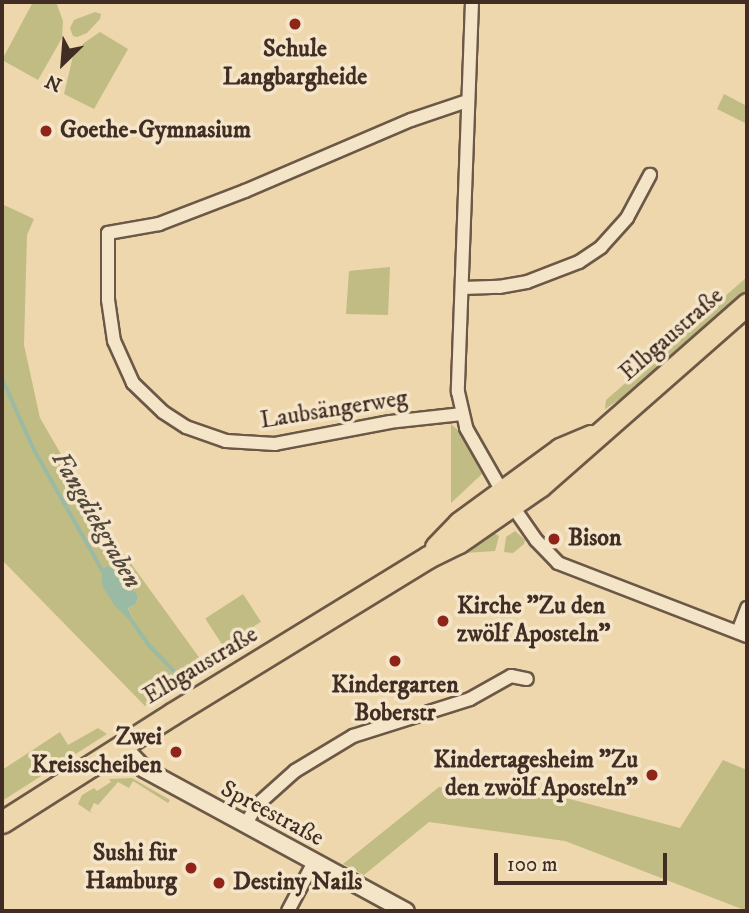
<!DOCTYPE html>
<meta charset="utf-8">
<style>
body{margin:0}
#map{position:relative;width:749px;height:913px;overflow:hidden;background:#eed7ac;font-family:"IM FELL DW Pica",serif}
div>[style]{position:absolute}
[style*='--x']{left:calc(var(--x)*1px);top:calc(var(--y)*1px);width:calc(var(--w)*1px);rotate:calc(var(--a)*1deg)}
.green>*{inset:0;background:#c0bc84;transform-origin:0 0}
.water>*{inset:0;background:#9bbaa4}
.stream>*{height:3.5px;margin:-1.75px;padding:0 1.75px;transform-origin:1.75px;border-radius:1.75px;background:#9bbaa4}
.roads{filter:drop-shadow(2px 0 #6c5846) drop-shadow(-2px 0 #6c5846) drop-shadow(0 2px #6c5846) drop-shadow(0 -2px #6c5846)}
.minor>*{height:12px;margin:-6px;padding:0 6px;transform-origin:6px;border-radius:6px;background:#f4e5c9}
.tertiary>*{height:16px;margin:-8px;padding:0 8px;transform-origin:8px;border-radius:8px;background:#f4e5c9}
.primary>*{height:21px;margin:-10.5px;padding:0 10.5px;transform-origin:10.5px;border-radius:10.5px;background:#eed7ac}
.dots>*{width:19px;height:19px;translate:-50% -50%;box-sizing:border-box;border:4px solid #f4e5c9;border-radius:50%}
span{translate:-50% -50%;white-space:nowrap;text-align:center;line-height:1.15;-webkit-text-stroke:7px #f4e5c9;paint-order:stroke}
.poi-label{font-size:24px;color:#412d24;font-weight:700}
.left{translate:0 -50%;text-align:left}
.right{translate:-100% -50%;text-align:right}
.street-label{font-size:24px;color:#412d24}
.water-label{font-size:26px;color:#53493e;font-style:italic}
.frame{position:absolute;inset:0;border:4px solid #412d24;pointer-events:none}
.north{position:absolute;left:28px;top:28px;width:70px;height:70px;-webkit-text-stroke:5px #f4e5c9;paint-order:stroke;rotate:205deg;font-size:19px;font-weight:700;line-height:28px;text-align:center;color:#412d24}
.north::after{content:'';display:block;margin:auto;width:24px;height:32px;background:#412d24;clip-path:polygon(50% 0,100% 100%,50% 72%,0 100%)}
.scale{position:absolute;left:494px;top:853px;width:173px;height:32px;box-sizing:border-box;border:4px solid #412d24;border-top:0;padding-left:9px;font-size:21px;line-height:24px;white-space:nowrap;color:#412d24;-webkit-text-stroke:5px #f4e5c9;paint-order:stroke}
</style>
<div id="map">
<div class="green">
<i style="clip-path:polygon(33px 2px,56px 2px,63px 21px,62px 38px,38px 80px,2px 60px)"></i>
<i style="clip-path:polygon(95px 12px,101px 14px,100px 19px,87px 33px,77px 37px,73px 36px,70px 28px,74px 20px)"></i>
<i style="clip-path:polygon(100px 32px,128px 49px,94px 109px,64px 94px,73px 56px,84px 43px)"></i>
<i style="clip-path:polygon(724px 94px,747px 106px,747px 124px,717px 109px)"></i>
<i style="clip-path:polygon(evenodd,2px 204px,34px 219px,27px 235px,24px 345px,40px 418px,98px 518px,206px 667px,145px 706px,2px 560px,2px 204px,115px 568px,138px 596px,136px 604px,128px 608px,134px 624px,115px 568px)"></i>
<i style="clip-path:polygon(390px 267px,388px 315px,346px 314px,349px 271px)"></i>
<i style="clip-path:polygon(747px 277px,747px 295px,654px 377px,605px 409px,606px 400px)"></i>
<i style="clip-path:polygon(451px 424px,459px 431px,482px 474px,451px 503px)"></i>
<i style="clip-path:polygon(515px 531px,525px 540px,524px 544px,513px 553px,504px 552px,506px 537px)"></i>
<i style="clip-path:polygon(494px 533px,499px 536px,495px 551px,465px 553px)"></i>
<i style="left:243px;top:594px;width:33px;height:45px;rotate:57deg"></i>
<i style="clip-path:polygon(98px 728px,107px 734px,2px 801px,2px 770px,60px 732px,68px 745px)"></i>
<i style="clip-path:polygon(723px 760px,747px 770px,747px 911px,565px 841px,429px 822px,364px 875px,343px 864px,439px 787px,570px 799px,680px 828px)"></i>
<i style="clip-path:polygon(132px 778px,170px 800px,168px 803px,133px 781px,129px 788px,118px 782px,98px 805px,94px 803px,90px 811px,93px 814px,78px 804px,82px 795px,94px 788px,97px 791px,111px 782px,109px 779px)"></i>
</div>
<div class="water">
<i style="clip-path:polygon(108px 566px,123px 576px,138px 596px,136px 604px,128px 608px,135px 626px,114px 605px,102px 585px,102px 569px)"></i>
</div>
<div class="stream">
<i style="--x:2;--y:378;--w:80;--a:65.7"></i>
<i style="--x:35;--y:451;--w:140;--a:60.5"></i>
<i style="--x:133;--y:622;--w:28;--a:55"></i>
<i style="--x:149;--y:645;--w:36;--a:46"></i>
</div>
<div class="roads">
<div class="minor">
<i style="--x:472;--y:2;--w:390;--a:92.1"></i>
<i style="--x:458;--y:392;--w:37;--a:77"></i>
<i style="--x:466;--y:428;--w:73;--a:60.3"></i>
<i style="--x:502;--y:491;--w:60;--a:55.2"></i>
<i style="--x:536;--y:540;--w:32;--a:46"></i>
<i style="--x:558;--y:563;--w:203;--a:21.1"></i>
<i style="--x:462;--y:288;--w:37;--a:-2"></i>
<i style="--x:499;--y:287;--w:28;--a:-10"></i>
<i style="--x:527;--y:282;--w:56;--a:-21"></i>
<i style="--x:579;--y:262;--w:27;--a:-34"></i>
<i style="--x:601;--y:247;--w:39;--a:-48"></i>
<i style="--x:627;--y:218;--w:49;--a:-61.9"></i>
<i style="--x:462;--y:414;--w:72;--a:173.7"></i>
<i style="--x:390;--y:422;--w:117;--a:169.2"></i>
<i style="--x:275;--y:444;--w:49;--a:-176.5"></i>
<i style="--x:226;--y:441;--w:42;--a:-160.7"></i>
<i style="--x:186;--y:427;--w:27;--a:-147"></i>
<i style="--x:163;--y:412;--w:42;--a:-136"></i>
<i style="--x:133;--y:383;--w:46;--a:-114.3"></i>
<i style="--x:114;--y:341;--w:41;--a:-98.3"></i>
<i style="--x:108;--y:300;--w:67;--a:-90"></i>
<i style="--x:108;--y:233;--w:52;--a:-10"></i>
<i style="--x:159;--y:224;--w:92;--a:-21"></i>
<i style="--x:245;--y:191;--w:181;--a:-23.2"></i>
<i style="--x:411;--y:120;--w:59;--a:-18.7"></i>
<i style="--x:738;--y:632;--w:26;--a:-69"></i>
<i style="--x:245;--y:825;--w:23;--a:-59"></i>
<i style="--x:257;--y:805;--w:51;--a:-41.8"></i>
<i style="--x:295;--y:771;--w:68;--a:-31.1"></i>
<i style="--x:353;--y:736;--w:123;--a:-17.5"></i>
<i style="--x:470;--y:699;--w:47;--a:-29.3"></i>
<i style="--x:511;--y:676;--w:16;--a:11"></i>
<i style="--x:288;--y:911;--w:55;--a:-62"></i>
</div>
<div class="tertiary">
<i style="--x:123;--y:747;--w:30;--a:46"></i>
<i style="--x:144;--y:769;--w:298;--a:28.5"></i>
</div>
<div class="primary">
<i style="--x:436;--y:547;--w:33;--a:-46"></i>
<i style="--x:459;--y:523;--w:125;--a:-36.2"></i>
<i style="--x:560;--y:449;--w:33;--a:-23"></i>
<i style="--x:2;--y:822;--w:201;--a:-32.4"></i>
<i style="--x:172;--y:714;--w:300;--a:-31.5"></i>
<i style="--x:428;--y:557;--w:34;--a:-26"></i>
<i style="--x:459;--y:542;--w:98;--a:-34.7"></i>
<i style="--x:540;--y:486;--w:276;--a:-41.3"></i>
</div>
</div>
<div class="dots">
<i style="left:295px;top:24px;background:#8f2418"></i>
<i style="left:46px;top:131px;background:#8f2418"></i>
<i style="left:554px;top:539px;background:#8f2418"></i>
<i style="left:443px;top:621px;background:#8f2418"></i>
<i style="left:395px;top:661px;background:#8f2418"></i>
<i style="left:176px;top:752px;background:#8f2418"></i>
<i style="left:652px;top:775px;background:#8f2418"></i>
<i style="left:191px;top:868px;background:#8f2418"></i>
<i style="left:219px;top:883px;background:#8f2418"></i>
</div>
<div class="poi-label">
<span style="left:295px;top:64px">Schule<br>Langbargheide</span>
<span class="left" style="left:60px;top:131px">Goethe-Gymnasium</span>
<span class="left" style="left:568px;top:539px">Bison</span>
<span class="left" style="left:457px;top:621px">Kirche "Zu den<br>zwölf Aposteln"</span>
<span style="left:395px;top:700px">Kindergarten<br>Boberstr</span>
<span class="right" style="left:162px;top:752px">Zwei<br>Kreisscheiben</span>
<span class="right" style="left:638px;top:775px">Kindertagesheim "Zu<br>den zwölf Aposteln"</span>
<span class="right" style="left:177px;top:868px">Sushi für<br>Hamburg</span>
<span class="left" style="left:233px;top:883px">Destiny Nails</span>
</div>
<div class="street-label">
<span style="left:672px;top:335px;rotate:-41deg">Elbgaustraße</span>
<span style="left:334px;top:410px;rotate:-9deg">Laubsängerweg</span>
<span style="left:201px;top:666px;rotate:-31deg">Elbgaustraße</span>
<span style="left:272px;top:814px;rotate:28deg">Spreestraße</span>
</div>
<div class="water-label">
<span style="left:96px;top:520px;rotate:60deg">Fangdiekgraben</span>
</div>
<div class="frame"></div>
<div class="north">N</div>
<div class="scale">100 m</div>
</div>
